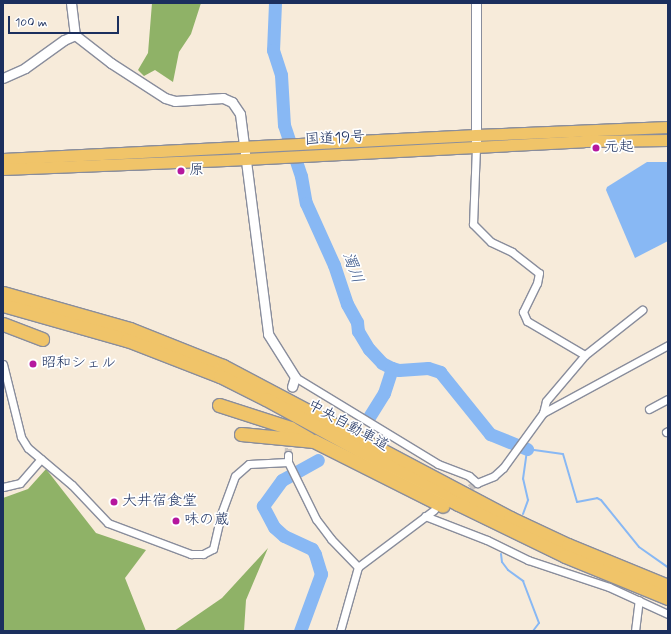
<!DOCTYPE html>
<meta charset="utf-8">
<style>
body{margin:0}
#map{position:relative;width:671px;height:634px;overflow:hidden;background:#f7ebda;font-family:Mynerve,"Klee One",sans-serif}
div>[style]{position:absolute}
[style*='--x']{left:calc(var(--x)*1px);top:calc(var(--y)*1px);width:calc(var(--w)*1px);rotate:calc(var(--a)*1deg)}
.forest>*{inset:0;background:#8fb267}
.water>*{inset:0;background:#88b8f4}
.stream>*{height:2px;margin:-1px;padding:0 1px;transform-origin:1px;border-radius:1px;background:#88b8f4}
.river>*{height:13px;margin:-6.5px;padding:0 6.5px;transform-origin:6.5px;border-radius:6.5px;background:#88b8f4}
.minor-tunnel>*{height:7px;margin-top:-3.5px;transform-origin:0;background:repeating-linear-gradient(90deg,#cbc5c1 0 7px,transparent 0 10.5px)}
.roads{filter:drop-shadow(1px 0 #898d9c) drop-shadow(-1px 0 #898d9c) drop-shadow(0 1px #898d9c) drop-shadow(0 -1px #898d9c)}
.minor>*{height:7px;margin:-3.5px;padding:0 3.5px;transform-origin:3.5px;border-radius:3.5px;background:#fff}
.tertiary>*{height:9px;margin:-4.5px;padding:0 4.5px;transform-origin:4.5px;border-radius:4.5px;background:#fff}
.trunk>*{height:11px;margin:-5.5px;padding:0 5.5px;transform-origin:5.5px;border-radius:5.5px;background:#f0c469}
.motorway>*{height:13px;margin:-6.5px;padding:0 6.5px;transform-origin:6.5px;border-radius:6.5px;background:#f0c469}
.dots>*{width:11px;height:11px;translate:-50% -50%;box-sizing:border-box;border:2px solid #fff;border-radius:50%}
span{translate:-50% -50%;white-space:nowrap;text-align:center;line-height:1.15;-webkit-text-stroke:3.5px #fff;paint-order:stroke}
.street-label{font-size:15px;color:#1b2f5e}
.poi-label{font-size:15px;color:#1b2f5e}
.left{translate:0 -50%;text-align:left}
.water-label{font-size:16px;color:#3c588b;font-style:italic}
.frame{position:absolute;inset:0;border:4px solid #1b2f5e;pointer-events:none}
.scale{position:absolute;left:8px;top:16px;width:111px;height:18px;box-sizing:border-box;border:2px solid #1b2f5e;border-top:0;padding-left:5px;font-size:12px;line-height:14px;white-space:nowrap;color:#1b2f5e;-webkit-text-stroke:3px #fff;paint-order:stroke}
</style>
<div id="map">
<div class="forest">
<i style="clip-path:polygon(152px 3px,201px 3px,191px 34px,179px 52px,173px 82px,155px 70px,144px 76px,138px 70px,148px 53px)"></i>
<i style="clip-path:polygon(46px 469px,96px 533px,146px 550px,125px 578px,146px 631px,3px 631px,3px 498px,28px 489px)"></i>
<i style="clip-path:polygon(268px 548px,246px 600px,244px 631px,174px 631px,222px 598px)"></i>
</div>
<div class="water">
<i style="clip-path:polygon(647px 162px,668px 162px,668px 241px,635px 258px,606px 190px,607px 187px)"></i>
</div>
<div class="stream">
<i style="--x:523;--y:514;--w:15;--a:-70"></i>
<i style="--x:528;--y:500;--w:22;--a:-103"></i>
<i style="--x:523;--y:479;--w:30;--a:-82"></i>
<i style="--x:527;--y:449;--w:36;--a:8"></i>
<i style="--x:563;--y:454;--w:50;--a:73.7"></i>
<i style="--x:577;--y:502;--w:20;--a:-11"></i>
<i style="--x:597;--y:498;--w:4;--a:27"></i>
<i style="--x:601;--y:500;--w:60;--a:51"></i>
<i style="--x:639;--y:547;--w:35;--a:35"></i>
<i style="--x:501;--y:554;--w:8;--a:83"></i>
<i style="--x:502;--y:562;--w:10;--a:53"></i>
<i style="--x:508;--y:570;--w:19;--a:36"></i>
<i style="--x:523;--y:581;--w:45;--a:69.1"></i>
<i style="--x:539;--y:623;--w:10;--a:127"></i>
</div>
<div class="river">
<i style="--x:275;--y:3;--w:47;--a:92.4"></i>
<i style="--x:273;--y:50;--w:26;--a:72"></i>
<i style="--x:281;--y:75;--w:50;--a:86.6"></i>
<i style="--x:284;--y:125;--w:54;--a:71.6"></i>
<i style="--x:301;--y:176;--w:27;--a:80"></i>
<i style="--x:306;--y:203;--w:68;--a:65.7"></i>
<i style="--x:334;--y:265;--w:41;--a:71.6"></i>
<i style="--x:347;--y:304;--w:21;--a:61"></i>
<i style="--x:357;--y:322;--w:9;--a:84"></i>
<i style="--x:358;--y:331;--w:21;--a:59"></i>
<i style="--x:369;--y:349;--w:19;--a:47"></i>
<i style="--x:382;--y:363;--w:11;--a:27"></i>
<i style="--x:392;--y:368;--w:7;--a:16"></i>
<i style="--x:399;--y:370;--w:29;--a:-4"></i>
<i style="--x:428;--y:368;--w:13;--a:18"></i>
<i style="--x:440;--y:372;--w:80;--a:51.1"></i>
<i style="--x:490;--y:434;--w:40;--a:22"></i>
<i style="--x:369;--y:417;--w:28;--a:-58"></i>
<i style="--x:384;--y:393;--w:26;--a:-72"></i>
<i style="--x:300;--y:631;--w:61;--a:-69.8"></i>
<i style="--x:321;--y:574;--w:21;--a:-107"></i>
<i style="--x:315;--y:554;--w:6;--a:-121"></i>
<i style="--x:312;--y:549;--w:31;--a:-155"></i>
<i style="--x:284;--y:536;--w:13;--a:-138"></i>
<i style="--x:274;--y:527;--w:24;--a:-118"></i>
<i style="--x:263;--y:506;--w:32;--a:-54"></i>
<i style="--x:282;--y:480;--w:41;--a:-29.1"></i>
</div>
<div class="minor-tunnel">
<i style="--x:288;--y:455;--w:20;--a:-87"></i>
<i style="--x:461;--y:493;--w:19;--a:-32"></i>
</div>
<div class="roads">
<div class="minor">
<i style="--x:476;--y:147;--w:77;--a:92.2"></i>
<i style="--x:473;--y:224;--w:25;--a:45"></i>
<i style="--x:491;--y:242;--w:23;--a:25"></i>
<i style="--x:512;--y:252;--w:34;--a:38"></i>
<i style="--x:539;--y:273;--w:10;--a:101"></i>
<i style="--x:537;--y:283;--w:32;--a:116"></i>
<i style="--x:523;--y:312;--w:10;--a:66"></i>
<i style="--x:527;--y:321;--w:67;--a:30.4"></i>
<i style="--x:3;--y:364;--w:75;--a:76.1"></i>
<i style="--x:21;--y:437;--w:13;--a:58"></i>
<i style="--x:28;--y:448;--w:57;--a:40.1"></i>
<i style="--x:72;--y:485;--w:52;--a:46.5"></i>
<i style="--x:108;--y:523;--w:89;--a:20.5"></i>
<i style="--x:191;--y:554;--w:12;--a:0"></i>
<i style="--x:203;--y:554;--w:11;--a:-27"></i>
<i style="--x:213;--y:549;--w:36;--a:-77"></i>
<i style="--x:221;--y:514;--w:40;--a:-69.8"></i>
<i style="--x:235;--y:476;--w:18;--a:-41"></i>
<i style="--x:249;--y:464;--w:39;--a:-3"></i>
<i style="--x:295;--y:377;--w:167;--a:31.3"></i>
<i style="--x:438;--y:464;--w:33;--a:21"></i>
<i style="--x:469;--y:476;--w:11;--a:41"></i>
<i style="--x:477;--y:483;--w:18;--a:-22"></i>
<i style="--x:494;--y:476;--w:12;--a:-42"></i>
<i style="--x:503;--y:468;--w:68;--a:-54"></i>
<i style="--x:543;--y:413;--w:142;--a:-28.5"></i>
<i style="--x:649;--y:409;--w:21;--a:-28"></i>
<i style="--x:543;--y:413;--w:12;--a:-76"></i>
<i style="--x:546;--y:401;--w:60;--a:-49.7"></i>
<i style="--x:585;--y:355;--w:73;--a:-38.3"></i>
<i style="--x:666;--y:432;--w:2;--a:-27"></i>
<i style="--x:288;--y:455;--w:7;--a:90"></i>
<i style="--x:288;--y:462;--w:64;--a:63.8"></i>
<i style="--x:316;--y:519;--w:25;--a:53"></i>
<i style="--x:331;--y:539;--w:39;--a:46"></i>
<i style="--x:3;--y:487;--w:17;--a:-13"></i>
<i style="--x:20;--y:483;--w:32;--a:-49"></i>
<i style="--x:425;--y:516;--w:66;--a:21.2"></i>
<i style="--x:487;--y:540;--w:46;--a:26"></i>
<i style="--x:528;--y:560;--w:85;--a:18.4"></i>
<i style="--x:609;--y:587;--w:65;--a:24.6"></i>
<i style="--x:340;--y:631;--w:66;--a:-74.3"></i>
<i style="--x:358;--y:567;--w:95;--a:-36.9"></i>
<i style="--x:635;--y:631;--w:31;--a:-83"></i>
</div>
<div class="tertiary">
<i style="--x:71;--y:3;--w:32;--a:83"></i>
<i style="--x:75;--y:35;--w:46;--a:37.9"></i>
<i style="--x:111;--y:63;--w:64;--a:32.9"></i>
<i style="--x:165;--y:98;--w:10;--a:17"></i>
<i style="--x:175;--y:101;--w:48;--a:-3.6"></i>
<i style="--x:223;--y:98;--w:10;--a:24"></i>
<i style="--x:232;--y:102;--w:14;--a:56"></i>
<i style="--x:240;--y:114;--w:222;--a:82.7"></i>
<i style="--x:268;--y:334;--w:51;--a:57.9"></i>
<i style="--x:295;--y:377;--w:10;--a:107"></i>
<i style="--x:476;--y:3;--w:144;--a:90"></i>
<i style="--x:3;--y:78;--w:24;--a:-24"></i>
<i style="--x:25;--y:68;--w:48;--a:-35.7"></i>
<i style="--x:64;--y:40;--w:12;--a:-24"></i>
</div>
<div class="trunk">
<i style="--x:3;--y:159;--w:474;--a:-2.9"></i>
<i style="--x:476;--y:135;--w:192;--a:-2.4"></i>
<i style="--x:3;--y:169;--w:223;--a:-2.3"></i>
<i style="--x:226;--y:160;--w:358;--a:-3"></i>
<i style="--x:583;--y:141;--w:85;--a:-0.7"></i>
</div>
<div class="motorway">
<i style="--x:3;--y:293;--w:132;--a:15.8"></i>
<i style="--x:130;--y:329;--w:100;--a:21.7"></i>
<i style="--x:223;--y:366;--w:325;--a:27.9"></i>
<i style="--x:510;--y:518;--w:64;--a:25"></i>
<i style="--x:568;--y:545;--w:108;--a:22.3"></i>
<i style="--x:3;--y:305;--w:129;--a:15.8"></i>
<i style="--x:127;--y:340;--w:100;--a:21.2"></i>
<i style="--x:220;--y:376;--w:51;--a:26.6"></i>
<i style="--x:266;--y:399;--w:219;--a:28.7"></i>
<i style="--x:458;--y:504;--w:119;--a:25.9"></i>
<i style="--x:565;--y:556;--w:111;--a:22.2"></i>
<i style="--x:3;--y:324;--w:42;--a:21"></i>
<i style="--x:219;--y:405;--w:75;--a:17.9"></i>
<i style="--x:290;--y:428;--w:22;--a:30"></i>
<i style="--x:241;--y:434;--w:73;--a:5.5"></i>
<i style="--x:314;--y:441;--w:144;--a:26.7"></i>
</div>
</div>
<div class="dots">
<i style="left:596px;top:148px;background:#b5179e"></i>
<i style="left:181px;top:171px;background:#b5179e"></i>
<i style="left:33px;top:364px;background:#b5179e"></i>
<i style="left:114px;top:502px;background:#b5179e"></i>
<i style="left:176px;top:521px;background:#b5179e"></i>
</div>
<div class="street-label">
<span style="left:335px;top:139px;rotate:-3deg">国道19号</span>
<span style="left:348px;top:426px;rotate:29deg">中央自動車道</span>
</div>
<div class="poi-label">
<span class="left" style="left:604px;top:148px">元起</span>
<span class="left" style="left:189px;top:171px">原</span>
<span class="left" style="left:41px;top:364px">昭和シェル</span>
<span class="left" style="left:122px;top:502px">大井宿食堂</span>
<span class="left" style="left:184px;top:521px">味の蔵</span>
</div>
<div class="water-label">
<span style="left:352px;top:268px;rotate:70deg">濁川</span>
</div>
<div class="frame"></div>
<div class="scale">100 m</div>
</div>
